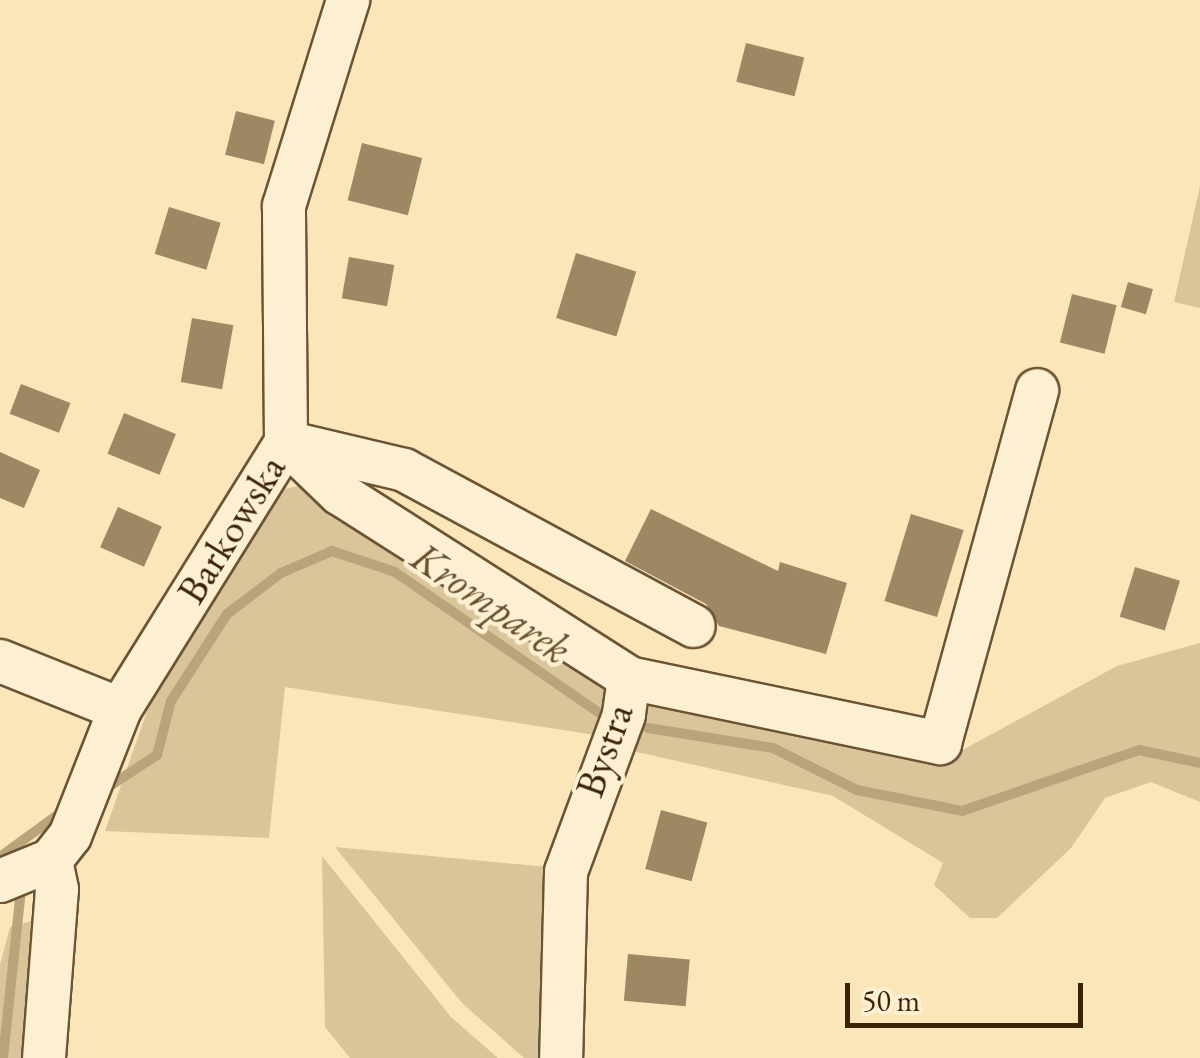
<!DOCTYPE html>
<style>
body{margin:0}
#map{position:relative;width:1200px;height:1058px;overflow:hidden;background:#fae6b9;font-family:"EB Garamond",serif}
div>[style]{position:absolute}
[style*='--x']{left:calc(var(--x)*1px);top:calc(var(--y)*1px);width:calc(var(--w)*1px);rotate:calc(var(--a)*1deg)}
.green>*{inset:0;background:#dac59b}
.stream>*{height:10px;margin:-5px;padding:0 5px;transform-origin:5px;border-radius:5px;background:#b9a47c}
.building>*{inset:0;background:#9e8864;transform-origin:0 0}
.roads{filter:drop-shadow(2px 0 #6b5434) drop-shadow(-2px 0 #6b5434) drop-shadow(0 2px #6b5434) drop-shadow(0 -2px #6b5434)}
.minor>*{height:42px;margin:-21px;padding:0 21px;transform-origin:21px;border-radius:21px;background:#fcefd2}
span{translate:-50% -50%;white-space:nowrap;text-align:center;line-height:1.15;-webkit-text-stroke:9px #fcefd2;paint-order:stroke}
.street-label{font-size:40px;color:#3b2307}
.water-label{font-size:42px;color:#675030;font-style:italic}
.scale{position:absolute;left:845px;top:983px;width:238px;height:45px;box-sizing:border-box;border:5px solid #3b2307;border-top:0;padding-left:12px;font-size:30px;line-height:35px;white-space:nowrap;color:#3b2307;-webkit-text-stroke:8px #fcefd2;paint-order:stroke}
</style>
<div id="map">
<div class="green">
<i style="clip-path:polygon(1200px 186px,1200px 308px,1174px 302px)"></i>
<i style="clip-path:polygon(311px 483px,610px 682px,595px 735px,285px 687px,269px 838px,105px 831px,157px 683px,271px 492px)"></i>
<i style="clip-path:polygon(1200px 643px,1200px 802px,1151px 782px,1105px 798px,1071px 848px,997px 918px,970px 918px,934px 885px,943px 863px,833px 796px,628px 750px,643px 701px,944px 760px,1117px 666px)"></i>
<i style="clip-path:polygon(335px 847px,548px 867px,548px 1058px,524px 1058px,462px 1003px)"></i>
<i style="clip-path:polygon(322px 856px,451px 1017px,498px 1058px,350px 1058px,325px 1027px)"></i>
<i style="clip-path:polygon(35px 920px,22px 1058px,0 1058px,0 965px,10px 927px)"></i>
</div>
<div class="stream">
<i style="--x:648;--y:728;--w:127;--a:9.1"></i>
<i style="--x:773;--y:748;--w:94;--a:26.6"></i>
<i style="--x:857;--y:790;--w:107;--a:11.3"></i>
<i style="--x:962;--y:811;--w:187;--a:-19"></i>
<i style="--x:1139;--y:750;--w:62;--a:12"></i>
<i style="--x:108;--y:787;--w:59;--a:-33.1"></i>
<i style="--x:157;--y:755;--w:56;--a:-75.5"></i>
<i style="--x:171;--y:701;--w:103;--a:-57.2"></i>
<i style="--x:227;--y:614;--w:68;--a:-37.2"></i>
<i style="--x:281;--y:573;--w:56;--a:-23.3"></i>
<i style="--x:332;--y:551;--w:66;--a:18.4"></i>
<i style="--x:395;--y:572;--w:247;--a:34.6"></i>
<i style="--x:0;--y:857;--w:78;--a:-36.1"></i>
<i style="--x:3;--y:1058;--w:178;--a:-83.9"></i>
</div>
<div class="building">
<i style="left:746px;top:43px;width:60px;height:40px;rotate:14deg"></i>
<i style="left:236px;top:111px;width:40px;height:45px;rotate:14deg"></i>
<i style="left:362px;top:143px;width:62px;height:59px;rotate:14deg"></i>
<i style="left:169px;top:207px;width:54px;height:49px;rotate:17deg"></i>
<i style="left:576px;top:253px;width:63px;height:68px;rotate:17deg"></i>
<i style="left:349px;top:257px;width:46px;height:42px;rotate:10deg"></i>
<i style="left:1128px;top:282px;width:26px;height:26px;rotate:16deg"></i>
<i style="left:1072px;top:294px;width:46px;height:50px;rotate:14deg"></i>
<i style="left:192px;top:318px;width:42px;height:65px;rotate:10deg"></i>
<i style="left:21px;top:384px;width:53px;height:32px;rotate:21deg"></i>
<i style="left:124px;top:413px;width:56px;height:44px;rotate:22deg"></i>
<i style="clip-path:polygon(0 452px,40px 470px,24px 508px,0 498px)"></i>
<i style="left:118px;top:507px;width:48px;height:44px;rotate:24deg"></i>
<i style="clip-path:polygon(651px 509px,778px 571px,780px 562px,847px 583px,826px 654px,719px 626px,706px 604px,625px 561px)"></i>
<i style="left:911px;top:514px;width:55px;height:91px;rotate:17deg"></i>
<i style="left:1135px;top:567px;width:47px;height:52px;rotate:17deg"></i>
<i style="left:661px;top:810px;width:48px;height:61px;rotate:15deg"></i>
<i style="left:628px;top:954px;width:62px;height:47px;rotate:5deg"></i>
</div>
<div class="roads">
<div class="minor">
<i style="--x:286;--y:442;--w:74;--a:43.9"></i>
<i style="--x:339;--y:493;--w:344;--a:32.5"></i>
<i style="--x:629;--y:678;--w:37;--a:98"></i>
<i style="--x:624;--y:715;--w:167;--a:110.3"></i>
<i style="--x:566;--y:872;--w:186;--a:91.5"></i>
<i style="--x:286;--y:442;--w:121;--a:13.3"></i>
<i style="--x:404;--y:470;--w:329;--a:28.3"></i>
<i style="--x:0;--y:661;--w:129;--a:21.8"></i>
<i style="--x:629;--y:678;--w:318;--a:11.8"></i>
<i style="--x:940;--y:743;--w:366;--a:-74.6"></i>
<i style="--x:0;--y:881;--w:55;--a:-22.4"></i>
<i style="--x:51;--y:860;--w:31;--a:-52"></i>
<i style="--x:70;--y:836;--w:136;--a:-68.5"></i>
<i style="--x:120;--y:709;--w:314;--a:-58.1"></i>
<i style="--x:286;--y:442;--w:236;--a:-90.5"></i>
<i style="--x:284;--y:206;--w:216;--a:-72.7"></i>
<i style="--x:44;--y:1058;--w:169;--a:-85.6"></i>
<i style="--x:57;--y:889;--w:30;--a:-102"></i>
</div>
</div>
<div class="street-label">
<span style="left:231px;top:529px;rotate:-58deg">Barkowska</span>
<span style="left:604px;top:750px;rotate:-70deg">Bystra</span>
</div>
<div class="water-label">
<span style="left:491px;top:603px;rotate:34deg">Kromparek</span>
</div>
<div class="scale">50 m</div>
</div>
